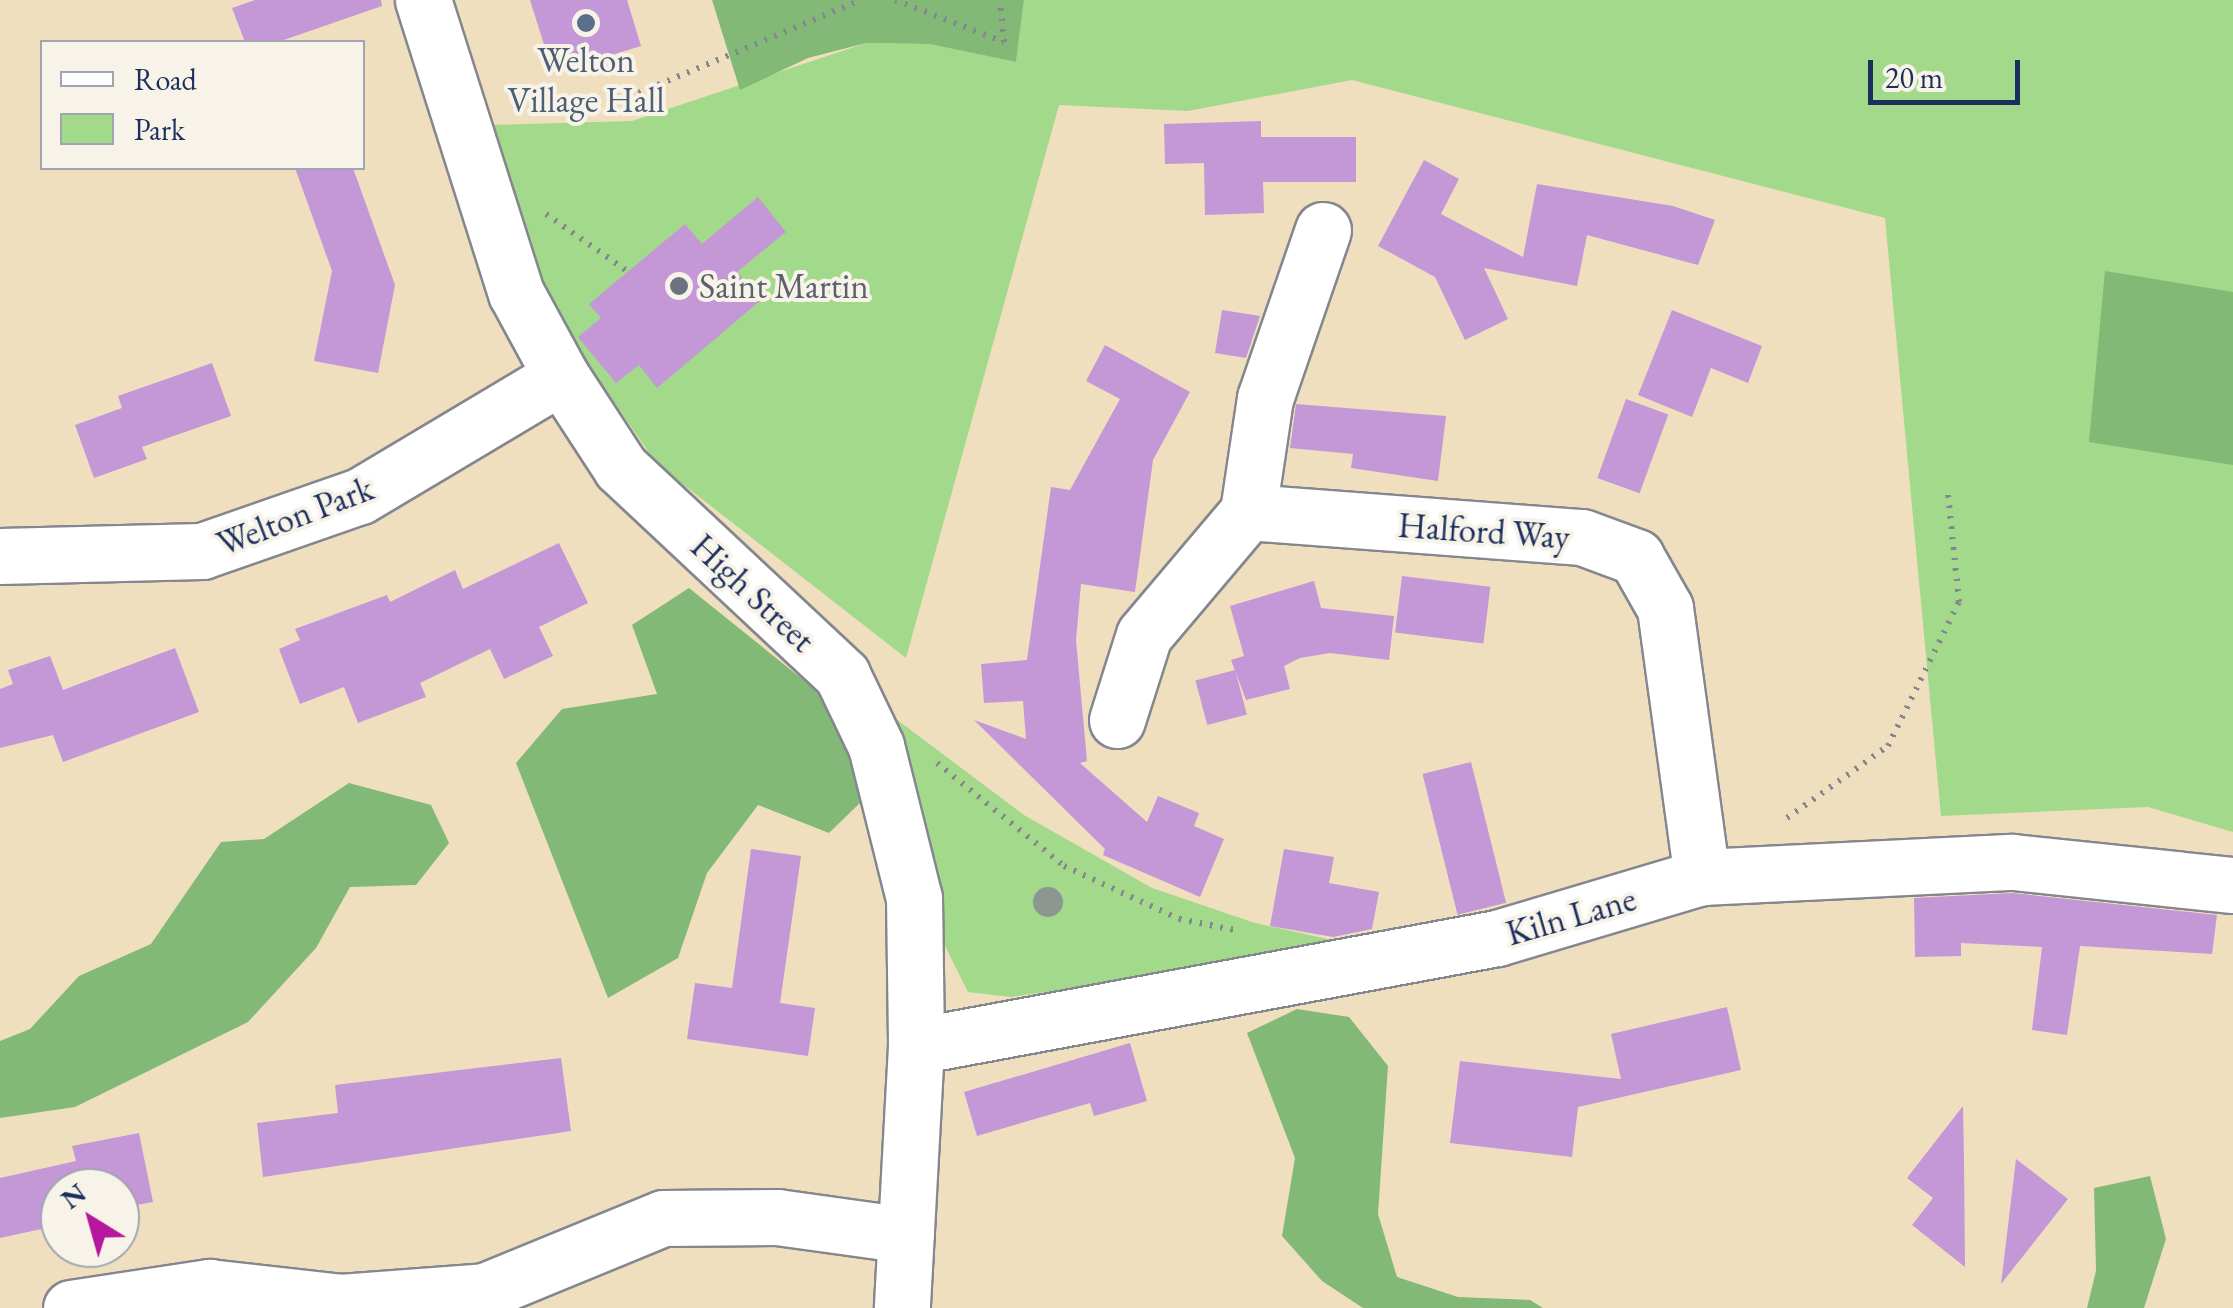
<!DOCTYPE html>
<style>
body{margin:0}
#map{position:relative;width:2233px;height:1308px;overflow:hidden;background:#efdfbf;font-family:"EB Garamond",serif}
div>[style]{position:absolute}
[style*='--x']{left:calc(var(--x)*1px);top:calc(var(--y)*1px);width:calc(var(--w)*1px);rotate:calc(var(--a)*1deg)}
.green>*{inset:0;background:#a3d98a}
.forest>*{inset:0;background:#82b976}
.building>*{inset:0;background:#c497d7;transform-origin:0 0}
.path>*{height:6px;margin-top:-3px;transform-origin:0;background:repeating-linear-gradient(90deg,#85878e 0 2.5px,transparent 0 10.5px)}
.roads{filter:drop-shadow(2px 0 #85878e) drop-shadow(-2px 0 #85878e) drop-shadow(0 2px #85878e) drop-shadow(0 -2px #85878e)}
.minor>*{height:55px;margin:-27.5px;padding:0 27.5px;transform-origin:27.5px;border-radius:27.5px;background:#fff}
.trees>*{width:30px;height:30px;margin:-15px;border-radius:50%;background:#8d9690}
.dots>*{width:28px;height:28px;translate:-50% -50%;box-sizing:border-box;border:5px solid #f7f3e8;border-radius:50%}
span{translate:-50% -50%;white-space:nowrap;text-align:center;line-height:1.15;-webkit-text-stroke:8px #f7f3e8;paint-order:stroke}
.service-label{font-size:35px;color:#4e5e75}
.worship-label{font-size:35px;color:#5b616d}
.left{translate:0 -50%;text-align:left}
.street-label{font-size:35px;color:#1b2f5e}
.legend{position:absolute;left:40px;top:40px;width:325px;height:130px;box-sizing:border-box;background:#f7f3e8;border:2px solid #9fa5b1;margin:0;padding:12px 18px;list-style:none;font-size:30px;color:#1b2f5e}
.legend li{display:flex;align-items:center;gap:20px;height:50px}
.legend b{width:50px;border:2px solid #9fa5b1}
.north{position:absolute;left:40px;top:1168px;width:100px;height:100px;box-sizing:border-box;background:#f7f3e8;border:2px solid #9fa5b1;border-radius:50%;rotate:323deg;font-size:28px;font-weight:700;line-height:40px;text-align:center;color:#1b2f5e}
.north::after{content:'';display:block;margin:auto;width:35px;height:45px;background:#b5179e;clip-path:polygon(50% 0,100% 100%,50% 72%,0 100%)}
.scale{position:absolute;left:1868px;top:60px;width:152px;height:45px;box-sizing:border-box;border:5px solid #1b2f5e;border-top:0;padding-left:12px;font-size:30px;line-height:35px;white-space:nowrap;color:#1b2f5e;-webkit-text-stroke:8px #f7f3e8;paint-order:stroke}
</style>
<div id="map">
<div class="green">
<i style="clip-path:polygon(1024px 0,2233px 0,2233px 832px,2148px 807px,1941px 816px,1885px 218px,1352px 80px,1188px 111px,1059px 105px,906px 658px,657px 464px,547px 306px,488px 125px,632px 121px,866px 43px,929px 44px,1016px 62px)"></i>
<i style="clip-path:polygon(884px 710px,1024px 815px,1152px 888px,1255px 923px,1359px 946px,1011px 997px,968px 992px,938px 932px)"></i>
</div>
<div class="forest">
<i style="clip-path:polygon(712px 0,1024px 0,1016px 62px,929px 44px,866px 43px,808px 58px,740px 90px)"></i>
<i style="clip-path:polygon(2105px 271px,2233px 292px,2233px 465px,2089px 442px)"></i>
<i style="clip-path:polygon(689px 588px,837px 707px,863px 800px,829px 833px,758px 805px,707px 873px,678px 958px,608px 998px,516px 763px,562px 709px,657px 694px,632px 625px)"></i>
<i style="clip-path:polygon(349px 783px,431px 805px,449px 843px,416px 885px,350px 887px,316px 948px,248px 1022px,75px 1107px,0 1118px,0 1041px,30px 1029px,79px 976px,151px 944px,221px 842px,264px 839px)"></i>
<i style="clip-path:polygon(1297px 1009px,1349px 1017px,1388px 1066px,1378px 1214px,1397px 1277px,1458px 1297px,1530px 1300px,1543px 1308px,1363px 1308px,1322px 1281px,1282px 1236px,1295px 1158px,1247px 1033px)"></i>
<i style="clip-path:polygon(2150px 1176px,2166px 1239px,2144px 1308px,2087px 1308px,2096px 1271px,2094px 1188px)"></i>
</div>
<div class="building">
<i style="clip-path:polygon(255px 0,381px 0,382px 6px,278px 42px,245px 42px,232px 8px)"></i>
<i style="clip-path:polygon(530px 0,627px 0,641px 46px,553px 73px)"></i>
<i style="clip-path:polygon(1261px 121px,1261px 137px,1356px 137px,1356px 182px,1263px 182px,1264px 213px,1205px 215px,1204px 163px,1165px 164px,1164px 124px)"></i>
<i style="clip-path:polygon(1424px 160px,1459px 179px,1441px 214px,1523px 257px,1537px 184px,1673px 206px,1715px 220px,1698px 265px,1587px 235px,1577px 286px,1484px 268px,1508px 319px,1465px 340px,1435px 277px,1378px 246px)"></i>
<i style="clip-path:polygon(295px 168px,353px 168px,395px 285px,378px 373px,314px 361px,332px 271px)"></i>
<i style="clip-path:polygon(758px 197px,786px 232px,737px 272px,761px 300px,657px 388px,639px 365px,616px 383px,578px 337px,601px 318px,589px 304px,685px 224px,702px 244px)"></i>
<i style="clip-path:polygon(1222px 310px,1260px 316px,1246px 358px,1215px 353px)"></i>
<i style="clip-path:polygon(1672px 310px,1762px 346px,1748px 383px,1711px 368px,1692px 417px,1638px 395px)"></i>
<i style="clip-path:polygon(1105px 345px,1190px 392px,1153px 460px,1135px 592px,1081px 584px,1076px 640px,1087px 761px,1080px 763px,1147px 822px,1158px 796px,1199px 813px,1194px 826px,1224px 839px,1200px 897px,1103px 855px,1105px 849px,974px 720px,1026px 739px,1023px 701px,984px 703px,981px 664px,1027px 660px,1051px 487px,1070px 490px,1120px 399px,1086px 381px)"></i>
<i style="clip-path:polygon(212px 363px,231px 416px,142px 447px,147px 459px,94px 478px,75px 425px,122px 408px,118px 396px)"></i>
<i style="left:1626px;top:399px;width:45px;height:84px;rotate:20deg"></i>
<i style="clip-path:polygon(1296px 404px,1446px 416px,1438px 481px,1351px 468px,1353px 454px,1290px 448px)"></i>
<i style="clip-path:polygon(559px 543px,588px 603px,539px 627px,553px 656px,504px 679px,490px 649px,420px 683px,426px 697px,358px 723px,344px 687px,300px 704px,279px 649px,300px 640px,295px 629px,387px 595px,390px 602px,455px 570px,463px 589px)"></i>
<i style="left:1402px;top:576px;width:89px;height:57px;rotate:7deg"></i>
<i style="clip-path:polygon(1314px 581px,1321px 608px,1394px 616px,1389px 660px,1330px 653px,1300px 658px,1284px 666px,1290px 689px,1246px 700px,1231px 660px,1244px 656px,1230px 606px)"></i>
<i style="clip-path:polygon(175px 648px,199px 712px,63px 762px,53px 735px,0 748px,0 689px,13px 684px,8px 670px,50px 656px,63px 690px)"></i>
<i style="left:1235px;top:670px;width:46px;height:41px;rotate:75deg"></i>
<i style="left:1471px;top:762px;width:145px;height:50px;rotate:76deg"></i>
<i style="clip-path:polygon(751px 849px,801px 856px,780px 1003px,815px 1008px,808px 1056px,687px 1039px,695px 983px,732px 988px)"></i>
<i style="clip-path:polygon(1284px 849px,1334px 857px,1329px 883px,1379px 892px,1372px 929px,1333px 937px,1270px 926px)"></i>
<i style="clip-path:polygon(2012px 893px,2217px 915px,2212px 954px,2080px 946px,2067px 1035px,2032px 1030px,2042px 947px,1961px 943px,1961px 956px,1915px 957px,1914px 898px)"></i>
<i style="clip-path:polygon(1727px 1007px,1741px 1070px,1578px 1107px,1572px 1157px,1450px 1143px,1460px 1061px,1621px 1079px,1611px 1034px)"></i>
<i style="clip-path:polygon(1130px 1043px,1147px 1101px,1094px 1116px,1090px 1103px,977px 1136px,964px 1092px)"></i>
<i style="clip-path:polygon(561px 1058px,571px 1131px,263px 1177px,257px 1123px,338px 1113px,335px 1085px)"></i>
<i style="clip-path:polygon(1963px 1106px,1964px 1160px,1965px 1267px,1912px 1225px,1933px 1198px,1907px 1178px)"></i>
<i style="clip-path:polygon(139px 1133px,153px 1202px,120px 1208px,120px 1188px,60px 1188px,60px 1225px,0 1238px,0 1178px,76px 1161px,72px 1146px)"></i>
<i style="clip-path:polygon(2016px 1159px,2068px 1199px,2001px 1284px)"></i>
</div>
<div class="path">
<i style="--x:895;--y:0;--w:117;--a:21.1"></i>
<i style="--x:1004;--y:42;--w:42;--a:-95.4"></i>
<i style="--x:512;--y:105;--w:117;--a:-3.9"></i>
<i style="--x:629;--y:97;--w:251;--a:-22.7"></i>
<i style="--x:546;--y:214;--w:99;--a:35.1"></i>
<i style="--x:937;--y:763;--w:164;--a:39"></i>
<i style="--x:1064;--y:866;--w:127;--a:24.7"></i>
<i style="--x:1179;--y:919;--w:57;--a:11.1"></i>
<i style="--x:1787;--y:818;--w:124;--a:-35.5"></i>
<i style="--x:1888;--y:746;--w:161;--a:-63.8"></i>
<i style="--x:1959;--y:602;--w:109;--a:-95.8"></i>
</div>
<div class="roads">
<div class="minor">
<i style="--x:423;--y:0;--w:307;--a:72.4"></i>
<i style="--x:516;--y:293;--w:94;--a:61.5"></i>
<i style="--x:561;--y:376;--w:110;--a:56.9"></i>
<i style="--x:621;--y:468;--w:303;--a:43.1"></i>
<i style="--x:842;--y:675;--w:79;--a:64.4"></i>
<i style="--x:876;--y:746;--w:157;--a:76"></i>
<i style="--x:914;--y:898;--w:148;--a:89.2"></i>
<i style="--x:916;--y:1046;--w:262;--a:93.1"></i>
<i style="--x:1323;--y:230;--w:178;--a:109"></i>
<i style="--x:1265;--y:398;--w:115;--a:98.5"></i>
<i style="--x:1248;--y:512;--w:335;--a:4.3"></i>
<i style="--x:1582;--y:537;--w:58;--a:20.3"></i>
<i style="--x:1636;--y:557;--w:59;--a:60.4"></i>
<i style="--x:1665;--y:608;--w:272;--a:82.2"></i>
<i style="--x:0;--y:556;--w:202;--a:-1.4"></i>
<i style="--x:202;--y:551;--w:167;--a:-19.2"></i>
<i style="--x:360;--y:496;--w:234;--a:-30.8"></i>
<i style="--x:1117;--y:720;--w:89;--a:-72.4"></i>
<i style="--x:1144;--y:635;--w:161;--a:-49.8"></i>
<i style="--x:916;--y:1046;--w:591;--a:-10.53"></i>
<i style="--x:1497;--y:938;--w:214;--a:-16.6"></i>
<i style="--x:1702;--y:877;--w:311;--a:-2.8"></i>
<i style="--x:2013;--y:862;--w:221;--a:6"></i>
<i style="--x:71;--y:1308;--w:140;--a:-8.7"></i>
<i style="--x:209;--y:1287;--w:132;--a:6.5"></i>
<i style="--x:340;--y:1302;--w:145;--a:-4.3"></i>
<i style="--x:485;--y:1291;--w:192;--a:-22.3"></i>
<i style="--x:663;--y:1218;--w:114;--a:-0.5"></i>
<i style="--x:777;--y:1217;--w:130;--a:7.9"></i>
</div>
</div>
<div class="trees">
<i style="left:1048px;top:902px"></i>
</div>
<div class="dots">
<i style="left:586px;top:23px;background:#5c6f8a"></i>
<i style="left:679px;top:286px;background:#6b7280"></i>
</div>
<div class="service-label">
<span style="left:586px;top:80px">Welton<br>Village Hall</span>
</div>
<div class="worship-label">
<span class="left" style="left:699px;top:286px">Saint Martin</span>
</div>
<div class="street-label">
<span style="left:295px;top:516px;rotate:-21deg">Welton Park</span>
<span style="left:1484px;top:531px;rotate:4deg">Halford Way</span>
<span style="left:753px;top:593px;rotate:43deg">High Street</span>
<span style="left:1571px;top:916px;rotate:-16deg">Kiln Lane</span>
</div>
<ul class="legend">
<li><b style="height:12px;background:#fff"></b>Road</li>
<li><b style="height:28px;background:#a3d98a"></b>Park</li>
</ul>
<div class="north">N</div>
<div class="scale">20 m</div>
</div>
